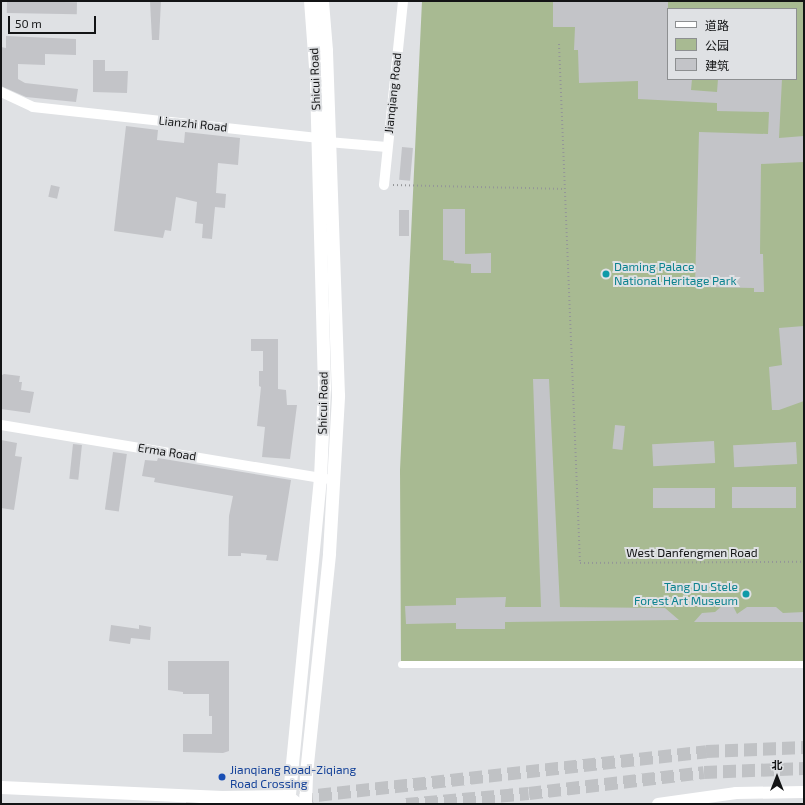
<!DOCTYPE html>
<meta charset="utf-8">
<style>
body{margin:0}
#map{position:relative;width:805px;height:805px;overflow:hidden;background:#dfe1e4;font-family:"Exo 2","Noto Sans SC",sans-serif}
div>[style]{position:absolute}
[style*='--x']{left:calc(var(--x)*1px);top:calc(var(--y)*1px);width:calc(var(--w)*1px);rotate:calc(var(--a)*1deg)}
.green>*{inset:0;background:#a8ba92}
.building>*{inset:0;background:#c3c4c8;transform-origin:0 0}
.secondary-tunnel>*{height:13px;margin-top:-6.5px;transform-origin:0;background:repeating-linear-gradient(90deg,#c0c2c5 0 13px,transparent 0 19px)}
.path>*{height:2px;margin-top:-1px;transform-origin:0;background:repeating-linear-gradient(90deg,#949698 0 1px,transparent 0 4px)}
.pedestrian>*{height:7px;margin:-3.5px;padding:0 3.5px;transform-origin:3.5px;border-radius:3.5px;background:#fff}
.minor>*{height:10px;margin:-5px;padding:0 5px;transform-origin:5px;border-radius:5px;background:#fff}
.tertiary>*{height:12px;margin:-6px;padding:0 6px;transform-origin:6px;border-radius:6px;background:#fff}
.secondary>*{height:13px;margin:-6.5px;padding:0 6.5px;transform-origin:6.5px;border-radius:6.5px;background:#fff}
.dots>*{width:11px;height:11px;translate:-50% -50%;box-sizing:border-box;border:2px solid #dfe1e4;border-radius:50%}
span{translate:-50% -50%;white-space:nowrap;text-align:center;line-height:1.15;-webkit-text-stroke:4px #dfe1e4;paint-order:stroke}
.street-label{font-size:12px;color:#131415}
.culture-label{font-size:12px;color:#0d838f}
.left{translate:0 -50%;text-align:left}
.right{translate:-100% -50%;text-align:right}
.transit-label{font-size:12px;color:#164399}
.frame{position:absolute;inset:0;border:2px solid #131415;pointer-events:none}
.legend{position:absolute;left:667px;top:8px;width:130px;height:72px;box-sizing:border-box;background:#dfe1e4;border:1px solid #8d8f91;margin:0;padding:5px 7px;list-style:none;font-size:12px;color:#131415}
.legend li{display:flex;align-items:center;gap:8px;height:20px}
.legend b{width:20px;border:1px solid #8d8f91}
.north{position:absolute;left:757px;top:757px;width:40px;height:40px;-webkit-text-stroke:3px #dfe1e4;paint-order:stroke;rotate:0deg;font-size:11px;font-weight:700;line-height:16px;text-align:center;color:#131415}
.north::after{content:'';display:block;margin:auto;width:14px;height:18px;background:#131415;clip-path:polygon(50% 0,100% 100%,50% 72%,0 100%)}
.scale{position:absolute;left:8px;top:16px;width:88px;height:18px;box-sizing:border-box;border:2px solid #131415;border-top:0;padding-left:5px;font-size:12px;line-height:14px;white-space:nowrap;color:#131415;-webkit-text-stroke:3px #dfe1e4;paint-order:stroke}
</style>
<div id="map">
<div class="green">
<i style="clip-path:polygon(evenodd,422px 1px,804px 1px,804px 665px,401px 664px,400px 470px,422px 1px,668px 9px,796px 9px,796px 79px,668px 79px,668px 9px)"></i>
</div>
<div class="building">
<i style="left:7px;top:1px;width:70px;height:12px;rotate:1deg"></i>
<i style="clip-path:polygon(150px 1px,161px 1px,159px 40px,152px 40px)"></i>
<i style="clip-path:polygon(553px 1px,668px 1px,668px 79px,692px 79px,691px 90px,717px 92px,718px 79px,782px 79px,779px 138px,804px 136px,804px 162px,761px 164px,760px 254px,763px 254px,764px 292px,754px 292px,754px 288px,695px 287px,699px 132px,768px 134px,769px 112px,717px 111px,717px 103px,638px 99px,638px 81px,579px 83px,578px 50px,574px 50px,575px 27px,553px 27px)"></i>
<i style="clip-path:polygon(6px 36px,76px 39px,76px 55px,45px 54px,45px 65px,18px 64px,18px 79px,25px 83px,78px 89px,76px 102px,26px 97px,1px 86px,1px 47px,6px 48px)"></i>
<i style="clip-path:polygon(93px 60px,105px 60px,105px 71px,128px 71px,127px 93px,93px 92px)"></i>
<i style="clip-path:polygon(126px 126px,158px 130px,157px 140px,184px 143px,185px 132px,240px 138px,238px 165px,218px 163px,216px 193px,226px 194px,225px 208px,215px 207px,212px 239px,202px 238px,203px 224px,195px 223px,197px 202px,176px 197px,171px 231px,165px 230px,163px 238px,114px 231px)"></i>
<i style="left:402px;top:147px;width:11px;height:33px;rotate:5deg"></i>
<i style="left:51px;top:185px;width:9px;height:12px;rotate:13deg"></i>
<i style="clip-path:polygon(443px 209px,465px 209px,465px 254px,491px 253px,491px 273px,471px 273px,471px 264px,454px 263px,454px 261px,443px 260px)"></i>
<i style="left:399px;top:210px;width:10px;height:26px"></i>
<i style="clip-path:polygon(804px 326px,804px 401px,779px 410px,772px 410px,769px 367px,782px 365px,779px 328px)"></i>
<i style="clip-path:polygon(251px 339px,278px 339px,278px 389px,286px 390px,287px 405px,297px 405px,290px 459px,262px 457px,265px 427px,257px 426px,261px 387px,259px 386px,259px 371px,263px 371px,263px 351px,251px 351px)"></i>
<i style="clip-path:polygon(4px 374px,20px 376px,19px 382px,22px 382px,21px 390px,34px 392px,30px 413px,1px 409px,1px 384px,2px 375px)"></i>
<i style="clip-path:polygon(533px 379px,549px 379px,560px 607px,665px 608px,679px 620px,505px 622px,505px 629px,456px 629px,456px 623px,406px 624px,405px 606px,456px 605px,456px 598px,506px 597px,505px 607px,541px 607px)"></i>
<i style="left:615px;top:425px;width:10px;height:24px;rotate:6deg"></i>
<i style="clip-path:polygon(1px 440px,17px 443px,15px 456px,22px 457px,14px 510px,1px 508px)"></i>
<i style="left:714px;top:441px;width:22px;height:62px;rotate:87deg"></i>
<i style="left:796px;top:442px;width:22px;height:63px;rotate:87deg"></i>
<i style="left:73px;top:444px;width:9px;height:35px;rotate:6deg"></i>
<i style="left:113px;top:452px;width:14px;height:58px;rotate:8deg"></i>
<i style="clip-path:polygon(158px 458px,291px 480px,278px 561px,266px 560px,267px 555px,241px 553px,241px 556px,228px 556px,229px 516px,233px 496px,154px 482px,155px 478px,142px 476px,145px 460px,157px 461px)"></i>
<i style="left:796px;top:487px;width:21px;height:64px;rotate:90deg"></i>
<i style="left:715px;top:488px;width:20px;height:62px;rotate:90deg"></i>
<i style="clip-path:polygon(722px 606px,733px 606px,737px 614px,747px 607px,776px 607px,783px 613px,804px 612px,804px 622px,694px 622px,702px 613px,715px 612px)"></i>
<i style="clip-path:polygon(111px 625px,139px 629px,139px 625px,151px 627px,150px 640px,131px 638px,130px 644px,109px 641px)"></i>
<i style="clip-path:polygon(168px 661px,229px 661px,229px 751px,223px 753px,183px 752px,183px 734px,212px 734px,212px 716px,209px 716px,209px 694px,183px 694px,183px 692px,168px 690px)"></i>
</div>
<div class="secondary-tunnel">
<i style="--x:281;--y:799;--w:428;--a:-6.4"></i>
<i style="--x:706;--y:751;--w:98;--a:-2.3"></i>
<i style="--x:186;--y:804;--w:39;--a:-3"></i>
<i style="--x:406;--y:804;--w:123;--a:-5.1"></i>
<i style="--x:529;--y:793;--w:176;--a:-6.8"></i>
<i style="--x:704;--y:772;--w:100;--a:-2.3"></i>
</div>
<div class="path">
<i style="--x:559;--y:44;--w:519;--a:87.68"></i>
<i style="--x:580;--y:563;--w:224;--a:-0.3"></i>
<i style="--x:393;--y:185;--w:172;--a:1.3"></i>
</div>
<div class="pedestrian">
<i style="--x:401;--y:664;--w:403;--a:0"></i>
</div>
<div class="minor">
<i style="--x:1;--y:92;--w:35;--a:25"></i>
<i style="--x:33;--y:107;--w:286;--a:6.2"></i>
<i style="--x:317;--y:138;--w:12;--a:20"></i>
<i style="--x:328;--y:142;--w:59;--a:4.8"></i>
<i style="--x:384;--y:185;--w:185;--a:-84.1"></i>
<i style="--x:1;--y:425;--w:329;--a:9.4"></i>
</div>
<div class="tertiary">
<i style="--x:288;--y:796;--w:13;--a:39"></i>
<i style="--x:658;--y:804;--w:79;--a:-8"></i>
<i style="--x:736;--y:793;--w:68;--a:-0.8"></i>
</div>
<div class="secondary">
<i style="--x:1;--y:787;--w:221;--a:2.6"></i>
<i style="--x:222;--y:797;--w:66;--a:-0.9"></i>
<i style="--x:288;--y:804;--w:328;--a:-84.4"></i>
<i style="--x:320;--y:478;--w:90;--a:-87.5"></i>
<i style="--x:324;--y:388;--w:308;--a:-91.5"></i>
<i style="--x:316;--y:80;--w:79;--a:-94.3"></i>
<i style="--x:305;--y:804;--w:31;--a:-88"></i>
<i style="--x:306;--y:773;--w:221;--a:-84"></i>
<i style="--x:329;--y:553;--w:158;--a:-86.7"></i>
<i style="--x:338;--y:395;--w:345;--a:-92"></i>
<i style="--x:326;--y:50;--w:49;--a:-94.7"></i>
</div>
<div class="dots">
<i style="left:606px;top:274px;background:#0f9aa8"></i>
<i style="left:746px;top:594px;background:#0f9aa8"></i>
<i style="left:222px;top:777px;background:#1a4fb4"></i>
</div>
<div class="street-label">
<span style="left:315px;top:79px;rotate:-92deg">Shicui Road</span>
<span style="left:393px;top:93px;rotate:-84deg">Jianqiang Road</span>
<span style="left:193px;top:124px;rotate:6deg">Lianzhi Road</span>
<span style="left:323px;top:403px;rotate:-89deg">Shicui Road</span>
<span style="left:167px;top:452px;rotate:9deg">Erma Road</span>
<span style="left:692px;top:553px">West Danfengmen Road</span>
</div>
<div class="culture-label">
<span class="left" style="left:614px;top:274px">Daming Palace<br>National Heritage Park</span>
<span class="right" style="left:738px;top:594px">Tang Du Stele<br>Forest Art Museum</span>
</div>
<div class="transit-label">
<span class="left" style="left:230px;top:777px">Jianqiang Road-Ziqiang<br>Road Crossing</span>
</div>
<div class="frame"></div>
<ul class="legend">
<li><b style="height:5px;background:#fff"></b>道路</li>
<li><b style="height:11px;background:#a8ba92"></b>公园</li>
<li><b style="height:11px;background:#c3c4c8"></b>建筑</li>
</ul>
<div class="north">北</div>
<div class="scale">50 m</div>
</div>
